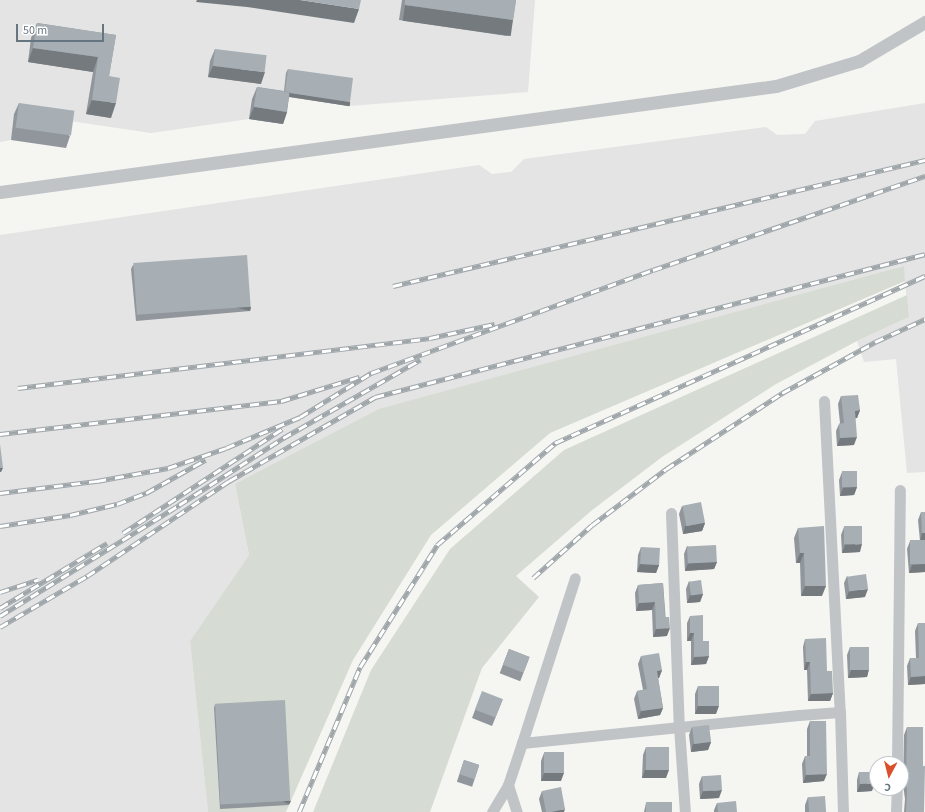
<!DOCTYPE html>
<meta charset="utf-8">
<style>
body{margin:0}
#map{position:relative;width:925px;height:812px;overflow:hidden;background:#f5f5f2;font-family:"Source Sans 3",sans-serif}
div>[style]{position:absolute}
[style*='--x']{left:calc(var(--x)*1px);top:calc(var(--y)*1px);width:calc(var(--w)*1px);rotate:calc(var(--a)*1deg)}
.built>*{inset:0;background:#e3e4e3}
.green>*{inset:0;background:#d6dcd3}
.minor>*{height:11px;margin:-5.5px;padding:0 5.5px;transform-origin:5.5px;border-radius:5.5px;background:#c0c4c7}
.tertiary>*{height:13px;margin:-6.5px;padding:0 6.5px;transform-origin:6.5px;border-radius:6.5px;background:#c0c4c7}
.rail>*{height:4.5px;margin-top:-2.25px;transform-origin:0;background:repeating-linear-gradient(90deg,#fff 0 9px,#9fa6aa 0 18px);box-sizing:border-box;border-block:1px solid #9fa6aa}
.wall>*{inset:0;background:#90969b;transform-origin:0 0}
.shaded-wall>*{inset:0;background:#757a7e;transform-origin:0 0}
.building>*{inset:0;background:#a7afb4;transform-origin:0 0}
span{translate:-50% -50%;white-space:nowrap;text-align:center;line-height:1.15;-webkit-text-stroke:4px #fff;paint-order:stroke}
.north{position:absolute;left:869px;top:756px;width:40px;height:40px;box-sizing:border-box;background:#fff;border:1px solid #c1c8cd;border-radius:50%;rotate:187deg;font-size:11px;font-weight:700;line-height:16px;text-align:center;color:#657681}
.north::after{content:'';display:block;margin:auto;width:14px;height:18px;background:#da502d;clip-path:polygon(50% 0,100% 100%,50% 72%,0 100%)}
.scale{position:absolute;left:16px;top:24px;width:88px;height:18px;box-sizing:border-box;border:2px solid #657681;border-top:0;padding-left:5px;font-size:12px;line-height:14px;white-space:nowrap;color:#657681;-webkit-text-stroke:3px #fff;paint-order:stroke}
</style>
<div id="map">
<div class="built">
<i style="clip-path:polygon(0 0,535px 0,528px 92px,349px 106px,287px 97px,283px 124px,249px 119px,151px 133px,16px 113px,11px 140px,0 142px)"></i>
<i style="clip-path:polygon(925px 103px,925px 472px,907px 473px,896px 359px,864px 362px,857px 341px,909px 317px,903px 266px,235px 484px,249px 555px,190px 641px,208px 812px,0 812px,0 235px,479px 165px,492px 174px,511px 172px,524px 159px,766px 127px,777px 135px,805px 134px,815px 121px)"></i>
</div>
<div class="green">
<i style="clip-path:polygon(904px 266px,905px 281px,550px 433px,431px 535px,353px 660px,286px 812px,208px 812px,190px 641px,249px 555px,235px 484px,379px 409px)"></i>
<i style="clip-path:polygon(907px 295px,909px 317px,857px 341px,776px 384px,662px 457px,591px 511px,516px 576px,539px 597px,482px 668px,430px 812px,313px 812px,371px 670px,450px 549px,564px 450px)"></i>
</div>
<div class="minor">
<i style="--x:824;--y:401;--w:311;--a:87.1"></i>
<i style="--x:840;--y:712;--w:100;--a:88.3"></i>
<i style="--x:671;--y:513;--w:214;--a:87.9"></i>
<i style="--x:679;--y:727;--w:85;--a:86"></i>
<i style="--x:522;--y:743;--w:173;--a:-72.2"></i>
<i style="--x:897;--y:764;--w:274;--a:-89.4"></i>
<i style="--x:508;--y:785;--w:28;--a:72"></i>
<i style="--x:492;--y:812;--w:31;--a:-59"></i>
<i style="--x:508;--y:785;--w:44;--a:-71.6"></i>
<i style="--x:522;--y:743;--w:278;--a:-5.8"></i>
<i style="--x:799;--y:715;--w:41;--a:-4.2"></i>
<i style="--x:896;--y:812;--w:24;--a:-88"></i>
</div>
<div class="tertiary">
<i style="--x:0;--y:192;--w:783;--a:-7.78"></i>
<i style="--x:776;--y:86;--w:87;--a:-16.8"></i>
<i style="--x:859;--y:61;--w:77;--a:-30.6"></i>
</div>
<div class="rail">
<i style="--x:393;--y:286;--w:547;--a:-13.32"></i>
<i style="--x:18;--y:388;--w:415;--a:-6.9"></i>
<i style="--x:430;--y:338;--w:66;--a:-12.3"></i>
<i style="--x:0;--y:434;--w:283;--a:-6.7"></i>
<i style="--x:281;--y:401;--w:82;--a:-17.1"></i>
<i style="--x:0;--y:493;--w:98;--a:-7.1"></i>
<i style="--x:97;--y:481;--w:72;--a:-10.4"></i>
<i style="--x:168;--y:468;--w:61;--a:-19"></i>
<i style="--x:226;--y:448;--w:80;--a:-22.7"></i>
<i style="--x:300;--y:417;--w:84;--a:-31.8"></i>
<i style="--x:371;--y:373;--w:300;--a:-20.1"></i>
<i style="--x:653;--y:270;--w:288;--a:-19.1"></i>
<i style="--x:0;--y:526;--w:71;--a:-8.9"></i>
<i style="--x:70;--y:515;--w:48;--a:-13.2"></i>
<i style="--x:117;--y:504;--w:31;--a:-21"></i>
<i style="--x:146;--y:493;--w:68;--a:-29.2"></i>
<i style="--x:123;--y:533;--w:190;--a:-33.2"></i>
<i style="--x:533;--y:578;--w:79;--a:-41.9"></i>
<i style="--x:592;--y:525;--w:93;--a:-37.1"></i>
<i style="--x:666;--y:469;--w:139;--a:-33.2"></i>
<i style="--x:782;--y:393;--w:106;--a:-28.7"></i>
<i style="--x:875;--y:342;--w:55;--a:-24.7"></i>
<i style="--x:0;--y:592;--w:40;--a:-18"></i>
<i style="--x:0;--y:608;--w:125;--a:-31.3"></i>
<i style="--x:0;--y:616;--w:211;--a:-31.8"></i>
<i style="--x:179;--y:505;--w:124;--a:-32.8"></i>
<i style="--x:283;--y:438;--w:158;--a:-29.7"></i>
<i style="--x:0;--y:627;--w:101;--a:-30.4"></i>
<i style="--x:87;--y:576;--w:171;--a:-33.8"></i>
<i style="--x:229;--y:481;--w:168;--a:-29.9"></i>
<i style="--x:375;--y:397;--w:568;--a:-14.57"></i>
<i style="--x:299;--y:812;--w:157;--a:-67.2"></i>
<i style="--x:360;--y:667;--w:144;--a:-57.7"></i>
<i style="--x:437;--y:545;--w:156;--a:-40.8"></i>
<i style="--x:555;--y:443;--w:406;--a:-24.3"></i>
</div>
<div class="wall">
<i style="clip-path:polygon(402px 0,516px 0,513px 20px,507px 36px,399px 20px)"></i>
<i style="clip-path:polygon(37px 23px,116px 35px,109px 76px,111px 118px,86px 114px,93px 72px,28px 62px,31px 38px)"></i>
<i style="clip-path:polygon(215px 49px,261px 84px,208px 77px,210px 61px)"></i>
<i style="clip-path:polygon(288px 69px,350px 102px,349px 106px,289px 97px,287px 112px,283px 124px,249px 119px,252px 99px,257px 87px,284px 91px,286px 73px)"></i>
<i style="clip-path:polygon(19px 103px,70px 136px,66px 148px,11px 140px,14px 114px)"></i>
<i style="clip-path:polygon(133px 265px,251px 307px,250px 311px,136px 321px,131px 269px)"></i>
<i style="clip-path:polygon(841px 396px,860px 410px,857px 418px,855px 418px,854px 445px,837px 446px,836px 431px,839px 424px,840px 423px,838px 404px)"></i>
<i style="clip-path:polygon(842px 472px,857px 487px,854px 495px,840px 496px,839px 480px)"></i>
<i style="clip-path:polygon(682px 506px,705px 523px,702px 531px,683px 534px,679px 514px)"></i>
<i style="clip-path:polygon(921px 512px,925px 512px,925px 572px,909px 573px,907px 549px,910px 541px,920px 541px,918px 520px)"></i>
<i style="clip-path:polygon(844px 527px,860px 552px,842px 553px,841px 535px)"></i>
<i style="clip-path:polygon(798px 528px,822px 596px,801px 596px,800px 563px,796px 563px,794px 538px)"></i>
<i style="clip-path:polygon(687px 546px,717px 562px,714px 569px,685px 571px,684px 554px)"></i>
<i style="clip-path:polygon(641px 547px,659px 565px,656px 573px,637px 572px,638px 555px)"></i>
<i style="clip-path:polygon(847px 576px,865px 597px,846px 599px,844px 583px)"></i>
<i style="clip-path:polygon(689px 581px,703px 594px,700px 602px,687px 603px,686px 589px)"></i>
<i style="clip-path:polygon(663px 583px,667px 636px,653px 637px,652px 610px,636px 611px,635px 593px,638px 585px)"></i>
<i style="clip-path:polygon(690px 616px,703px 641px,709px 656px,706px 664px,691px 665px,691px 641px,687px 641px,687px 623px)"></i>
<i style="clip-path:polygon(918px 623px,925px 623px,925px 684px,908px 685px,907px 666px,910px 658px,916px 658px,915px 631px)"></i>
<i style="clip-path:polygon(805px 639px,827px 671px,833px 693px,830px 701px,808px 701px,807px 670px,804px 670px,803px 647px)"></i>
<i style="clip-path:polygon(850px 647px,869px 669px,867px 677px,848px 678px,847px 655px)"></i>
<i style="left:509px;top:649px;width:22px;height:26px;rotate:21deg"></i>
<i style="clip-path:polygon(641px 656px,662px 670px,659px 678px,658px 678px,663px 708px,660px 715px,638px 719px,634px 699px,637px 691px,643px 690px,638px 664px)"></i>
<i style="clip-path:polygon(698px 686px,716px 714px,695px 714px,695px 694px)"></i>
<i style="clip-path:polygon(503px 699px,492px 726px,472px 718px,475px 710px)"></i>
<i style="clip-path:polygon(215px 704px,289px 805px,220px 809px,214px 708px)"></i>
<i style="clip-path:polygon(810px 721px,824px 781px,803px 783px,802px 764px,805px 756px,807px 756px,807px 729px)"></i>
<i style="clip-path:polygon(692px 727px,711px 742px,708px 750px,691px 752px,689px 735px)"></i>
<i style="clip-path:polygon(907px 727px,923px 766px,924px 812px,904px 812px,905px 799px,903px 784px,904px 735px)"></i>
<i style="clip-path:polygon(646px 747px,666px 778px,642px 778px,643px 755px)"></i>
<i style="clip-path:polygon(544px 753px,561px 781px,541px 781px,541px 761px)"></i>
<i style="left:464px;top:760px;width:16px;height:23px;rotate:18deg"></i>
<i style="clip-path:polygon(859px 772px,872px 791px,857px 792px,857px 780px)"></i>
<i style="clip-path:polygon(702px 776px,719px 798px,700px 799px,699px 784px)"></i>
<i style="clip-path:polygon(542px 791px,564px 812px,542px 812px,539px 799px)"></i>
<i style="clip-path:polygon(808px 797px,826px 812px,805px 812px,805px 805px)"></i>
<i style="clip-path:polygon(646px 803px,672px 812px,644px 812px)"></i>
<i style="clip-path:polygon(717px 803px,737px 812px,714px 812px,714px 810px)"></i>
</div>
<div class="shaded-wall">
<i style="clip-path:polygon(197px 0,300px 0,359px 9px,354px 23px,247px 7px,196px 2px)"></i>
<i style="left:405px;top:5px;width:109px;height:16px;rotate:8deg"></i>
<i style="clip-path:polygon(33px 48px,98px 57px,93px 72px,28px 62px)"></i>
<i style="clip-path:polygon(213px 66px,265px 72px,261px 84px,208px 77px)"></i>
<i style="left:285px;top:92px;width:66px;height:4px;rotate:9deg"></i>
<i style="clip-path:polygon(92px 100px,116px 103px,111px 118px,86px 114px)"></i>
<i style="clip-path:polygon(254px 107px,287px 112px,283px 124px,249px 119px)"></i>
<i style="left:251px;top:307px;width:4px;height:114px;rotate:104deg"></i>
<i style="clip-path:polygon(860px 410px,857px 418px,852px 419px,855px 411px)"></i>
<i style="clip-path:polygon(857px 437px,854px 445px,837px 446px,840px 438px)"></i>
<i style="clip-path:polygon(0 468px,3px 468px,1px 472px,0 472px)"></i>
<i style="clip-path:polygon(857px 487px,854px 495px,840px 496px,843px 488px)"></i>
<i style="clip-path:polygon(705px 523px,702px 531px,683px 534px,685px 526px)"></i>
<i style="clip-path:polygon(922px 533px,925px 533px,925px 540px,920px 541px)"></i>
<i style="clip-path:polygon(862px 544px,860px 552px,842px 553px,845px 545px)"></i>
<i style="clip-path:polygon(800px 553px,804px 553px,800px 563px,796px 563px)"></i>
<i style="clip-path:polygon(717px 562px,714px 569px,685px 571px,688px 563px)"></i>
<i style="clip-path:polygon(640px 564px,659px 565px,656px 573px,637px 572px)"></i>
<i style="clip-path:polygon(925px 564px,925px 572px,909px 573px,912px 565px)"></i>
<i style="clip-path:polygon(805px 586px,826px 586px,822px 596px,801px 596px)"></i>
<i style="clip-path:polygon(868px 589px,865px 597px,846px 599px,849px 591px)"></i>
<i style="clip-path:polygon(703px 594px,700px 602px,687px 603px,690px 595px)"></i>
<i style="clip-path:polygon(655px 602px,652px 610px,636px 611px,639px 603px)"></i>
<i style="clip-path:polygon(670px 628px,667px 636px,653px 637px,656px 629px)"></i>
<i style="clip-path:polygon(690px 633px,694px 633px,691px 641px,687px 641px)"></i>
<i style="clip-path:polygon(709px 656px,706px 664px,691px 665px,694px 657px)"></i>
<i style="clip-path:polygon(806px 662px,810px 662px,807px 670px,804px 670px)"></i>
<i style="clip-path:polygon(869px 669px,867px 677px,848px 678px,851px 670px)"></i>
<i style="clip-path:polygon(662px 670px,659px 678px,654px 679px,657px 671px)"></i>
<i style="clip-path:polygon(925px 676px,925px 684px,908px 685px,911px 677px)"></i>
<i style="clip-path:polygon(833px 693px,830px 701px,808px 701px,811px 694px)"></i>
<i style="clip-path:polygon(698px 706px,719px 706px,716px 714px,695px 714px)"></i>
<i style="clip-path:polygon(663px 708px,660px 715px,638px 719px,641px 711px)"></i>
<i style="clip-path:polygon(711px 742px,708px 750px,691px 752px,693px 744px)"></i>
<i style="clip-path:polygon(645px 770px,669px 770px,666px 778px,642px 778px)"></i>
<i style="clip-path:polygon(544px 773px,564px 773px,561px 781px,541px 781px)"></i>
<i style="clip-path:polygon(827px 774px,824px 781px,803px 783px,806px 775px)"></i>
<i style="clip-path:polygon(875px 783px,872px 791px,857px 792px,860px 784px)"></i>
<i style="clip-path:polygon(722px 790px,719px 798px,700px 799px,703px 791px)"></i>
<i style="left:291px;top:801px;width:4px;height:70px;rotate:117deg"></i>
<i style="clip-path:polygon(565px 809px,564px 812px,551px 812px)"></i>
</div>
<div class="building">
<i style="clip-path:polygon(300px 0,361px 0,359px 9px)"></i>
<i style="clip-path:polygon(405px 0,516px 0,513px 20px,405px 5px)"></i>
<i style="clip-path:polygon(37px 23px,116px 35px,109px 76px,120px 78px,116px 103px,92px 100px,98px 57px,33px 48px)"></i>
<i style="left:215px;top:49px;width:52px;height:17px;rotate:7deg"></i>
<i style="clip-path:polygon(288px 69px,353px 78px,350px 102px,290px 93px,290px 92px,285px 91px)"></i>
<i style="left:257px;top:87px;width:33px;height:20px;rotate:9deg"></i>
<i style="left:19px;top:103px;width:56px;height:25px;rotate:8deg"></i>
<i style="left:247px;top:255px;width:52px;height:114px;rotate:86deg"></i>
<i style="clip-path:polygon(858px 395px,860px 410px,855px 411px,857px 437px,840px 438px,839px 424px,844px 423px,841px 396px)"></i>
<i style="clip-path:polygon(0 444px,3px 468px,0 468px)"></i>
<i style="left:857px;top:471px;width:16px;height:15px;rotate:90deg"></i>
<i style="left:701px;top:502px;width:21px;height:19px;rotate:79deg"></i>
<i style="clip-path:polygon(921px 512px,925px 512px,925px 533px,922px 533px)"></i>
<i style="clip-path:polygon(824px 526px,826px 586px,805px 586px,804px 553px,800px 553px,798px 528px)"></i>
<i style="left:862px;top:526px;width:18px;height:18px;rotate:90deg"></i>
<i style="left:925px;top:540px;width:24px;height:15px;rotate:90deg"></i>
<i style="left:716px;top:545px;width:17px;height:29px;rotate:87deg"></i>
<i style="left:641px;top:547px;width:19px;height:17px;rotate:3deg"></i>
<i style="left:866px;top:574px;width:15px;height:19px;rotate:82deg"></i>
<i style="left:701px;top:580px;width:14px;height:12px;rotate:82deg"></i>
<i style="clip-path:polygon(663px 583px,665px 617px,669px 617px,670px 628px,656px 629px,655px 602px,639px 603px,638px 585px)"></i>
<i style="clip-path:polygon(703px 615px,703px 641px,709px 641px,709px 656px,694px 657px,694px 633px,690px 633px,690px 616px)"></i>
<i style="clip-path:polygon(918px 623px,925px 623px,925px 676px,911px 677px,910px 658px,919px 658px)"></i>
<i style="clip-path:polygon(826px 638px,827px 671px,832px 671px,833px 693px,811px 694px,810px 662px,806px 662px,805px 639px)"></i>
<i style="left:850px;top:647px;width:19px;height:23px"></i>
<i style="left:509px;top:649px;width:22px;height:17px;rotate:21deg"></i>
<i style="clip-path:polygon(659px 653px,662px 670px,657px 671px,663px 708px,641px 711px,637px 691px,647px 689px,641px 656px)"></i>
<i style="left:698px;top:686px;width:21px;height:20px"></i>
<i style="left:482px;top:691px;width:22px;height:20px;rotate:21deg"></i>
<i style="left:285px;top:700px;width:101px;height:70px;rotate:87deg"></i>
<i style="clip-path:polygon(810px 721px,826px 721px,827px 774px,806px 775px,805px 756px,810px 756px)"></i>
<i style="left:709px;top:725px;width:17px;height:17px;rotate:83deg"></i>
<i style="clip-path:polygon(907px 727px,923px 727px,923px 766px,925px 766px,924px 812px,906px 812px,907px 791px,906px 776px)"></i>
<i style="left:646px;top:747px;width:23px;height:23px"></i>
<i style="left:564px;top:752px;width:21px;height:20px;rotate:90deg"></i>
<i style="left:464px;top:760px;width:16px;height:15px;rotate:18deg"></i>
<i style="clip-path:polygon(859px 772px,875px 772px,875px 783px,860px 784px)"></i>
<i style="left:721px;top:775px;width:15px;height:19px;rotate:86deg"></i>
<i style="clip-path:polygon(561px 787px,565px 809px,551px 812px,546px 812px,542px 791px)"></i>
<i style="left:825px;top:796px;width:16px;height:17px;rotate:86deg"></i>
<i style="clip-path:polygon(736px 801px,737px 812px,718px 812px,717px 803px)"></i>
<i style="left:672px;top:802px;width:10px;height:26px;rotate:90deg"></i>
</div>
<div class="north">С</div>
<div class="scale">50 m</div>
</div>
